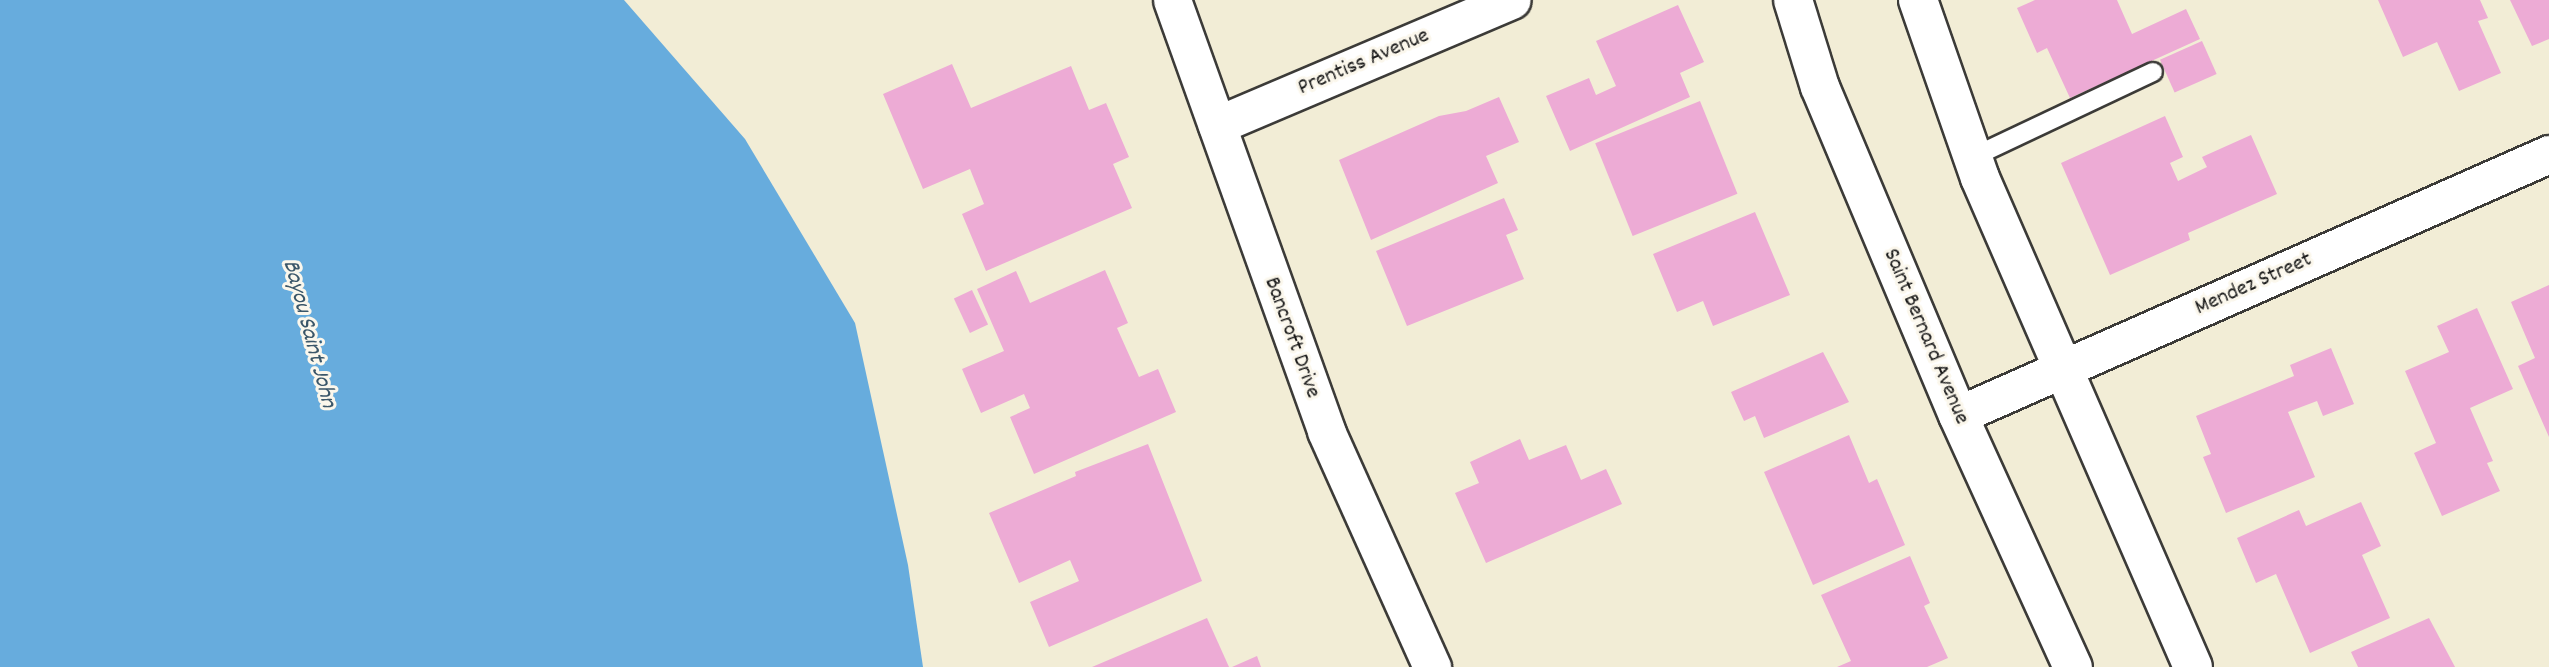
<!DOCTYPE html>
<style>
body{margin:0}
#map{position:relative;width:2549px;height:667px;overflow:hidden;background:#f2edd6;font-family:Dekko,sans-serif}
div>[style]{position:absolute}
[style*='--x']{left:calc(var(--x)*1px);top:calc(var(--y)*1px);width:calc(var(--w)*1px);rotate:calc(var(--a)*1deg)}
.water>*{inset:0;background:#67acdd}
.building>*{inset:0;background:#edabd5;transform-origin:0 0}
.roads{filter:drop-shadow(2px 0 #3c3b38) drop-shadow(-2px 0 #3c3b38) drop-shadow(0 2px #3c3b38) drop-shadow(0 -2px #3c3b38)}
.lane>*{height:18px;margin:-9px;padding:0 9px;transform-origin:9px;border-radius:9px;background:#fff}
.street>*{height:37px;margin:-18.5px;padding:0 18.5px;transform-origin:18.5px;border-radius:18.5px;background:#fff}
.secondary>*{height:38px;margin:-19px;padding:0 19px;transform-origin:19px;border-radius:19px;background:#fff}
span{translate:-50% -50%;white-space:nowrap;text-align:center;line-height:1.15;-webkit-text-stroke:6px #fbf7ec;paint-order:stroke}
.street-label{font-size:23px;color:#1c1c1c}
.water-label{font-size:24px;color:#3a5669;font-style:italic}
</style>
<div id="map">
<div class="water">
<i style="clip-path:polygon(0 0,624px 0,745px 139px,855px 323px,908px 565px,923px 667px,0 667px)"></i>
</div>
<div class="building">
<i style="clip-path:polygon(2035px 0,2117px 0,2132px 34px,2186px 9px,2200px 39px,2070px 98px,2047px 48px,2037px 53px,2017px 8px)"></i>
<i style="clip-path:polygon(2378px 0,2480px 0,2488px 18px,2478px 21px,2501px 73px,2459px 91px,2437px 42px,2403px 57px)"></i>
<i style="clip-path:polygon(2510px 0,2549px 0,2549px 39px,2532px 46px)"></i>
<i style="clip-path:polygon(1678px 5px,1704px 62px,1680px 73px,1690px 97px,1570px 151px,1546px 96px,1589px 78px,1596px 95px,1616px 86px,1596px 41px)"></i>
<i style="left:2202px;top:41px;width:36px;height:46px;rotate:66deg"></i>
<i style="clip-path:polygon(952px 64px,971px 108px,1071px 66px,1089px 110px,1106px 103px,1129px 157px,1113px 164px,1132px 208px,986px 271px,962px 214px,984px 204px,970px 169px,923px 189px,883px 94px)"></i>
<i style="clip-path:polygon(1499px 97px,1519px 142px,1486px 156px,1498px 183px,1371px 240px,1339px 160px,1439px 116px,1466px 111px)"></i>
<i style="left:1700px;top:101px;width:100px;height:113px;rotate:68deg"></i>
<i style="clip-path:polygon(2165px 116px,2183px 157px,2170px 163px,2178px 181px,2207px 167px,2202px 157px,2251px 135px,2277px 194px,2188px 233px,2190px 240px,2110px 275px,2061px 163px)"></i>
<i style="clip-path:polygon(1504px 198px,1518px 230px,1506px 235px,1524px 279px,1407px 326px,1376px 251px)"></i>
<i style="clip-path:polygon(1755px 212px,1790px 295px,1713px 326px,1703px 301px,1677px 312px,1653px 254px)"></i>
<i style="clip-path:polygon(1105px 270px,1128px 323px,1117px 328px,1139px 377px,1158px 369px,1176px 412px,1034px 474px,1010px 417px,1030px 408px,1024px 394px,981px 413px,962px 369px,1004px 351px,977px 289px,1016px 271px,1030px 303px)"></i>
<i style="clip-path:polygon(2549px 285px,2549px 437px,2518px 366px,2535px 358px,2511px 302px)"></i>
<i style="left:972px;top:290px;width:38px;height:20px;rotate:65deg"></i>
<i style="clip-path:polygon(2477px 308px,2513px 389px,2470px 408px,2493px 461px,2487px 463px,2500px 491px,2442px 516px,2414px 453px,2436px 443px,2405px 371px,2449px 352px,2437px 326px)"></i>
<i style="clip-path:polygon(2331px 348px,2354px 404px,2323px 416px,2317px 401px,2288px 412px,2315px 477px,2226px 513px,2203px 457px,2211px 454px,2196px 416px,2294px 376px,2290px 365px)"></i>
<i style="clip-path:polygon(1823px 352px,1849px 402px,1764px 438px,1755px 416px,1744px 421px,1731px 392px)"></i>
<i style="clip-path:polygon(1849px 435px,1869px 483px,1877px 479px,1905px 545px,1813px 585px,1764px 472px)"></i>
<i style="clip-path:polygon(1520px 439px,1529px 460px,1566px 445px,1581px 480px,1606px 469px,1622px 504px,1486px 563px,1455px 493px,1479px 483px,1470px 462px)"></i>
<i style="clip-path:polygon(1148px 444px,1202px 581px,1049px 647px,1030px 602px,1079px 581px,1070px 560px,1019px 583px,989px 513px,1076px 476px,1075px 472px)"></i>
<i style="clip-path:polygon(2361px 502px,2381px 546px,2362px 555px,2390px 618px,2310px 653px,2276px 574px,2256px 583px,2237px 538px,2299px 510px,2306px 526px)"></i>
<i style="clip-path:polygon(1910px 556px,1930px 603px,1924px 606px,1948px 658px,1927px 667px,1837px 667px,1851px 661px,1821px 595px)"></i>
<i style="clip-path:polygon(1207px 618px,1229px 667px,1092px 667px)"></i>
<i style="clip-path:polygon(2429px 618px,2455px 667px,2358px 667px,2351px 652px)"></i>
<i style="clip-path:polygon(1257px 656px,1261px 667px,1232px 667px)"></i>
</div>
<div class="roads">
<div class="lane">
<i style="--x:1973;--y:157;--w:199;--a:-25.3"></i>
</div>
<div class="street">
<i style="--x:1172;--y:0;--w:458;--a:70.3"></i>
<i style="--x:1326;--y:431;--w:259;--a:65.8"></i>
<i style="--x:1217;--y:125;--w:320;--a:-23"></i>
<i style="--x:1958;--y:415;--w:646;--a:-23.83"></i>
</div>
<div class="secondary">
<i style="--x:1793;--y:0;--w:91;--a:72.8"></i>
<i style="--x:1820;--y:87;--w:356;--a:67.2"></i>
<i style="--x:1958;--y:415;--w:277;--a:65.5"></i>
<i style="--x:1918;--y:0;--w:188;--a:70.8"></i>
<i style="--x:1980;--y:178;--w:533;--a:66.46"></i>
</div>
</div>
<div class="street-label">
<span style="left:1364px;top:63px;rotate:-23deg">Prentiss Avenue</span>
<span style="left:2254px;top:285px;rotate:-24deg">Mendez Street</span>
<span style="left:1925px;top:337px;rotate:67deg">Saint Bernard Avenue</span>
<span style="left:1291px;top:338px;rotate:70deg">Bancroft Drive</span>
</div>
<div class="water-label">
<span style="left:308px;top:334px;rotate:75deg">Bayou Saint John</span>
</div>
</div>
